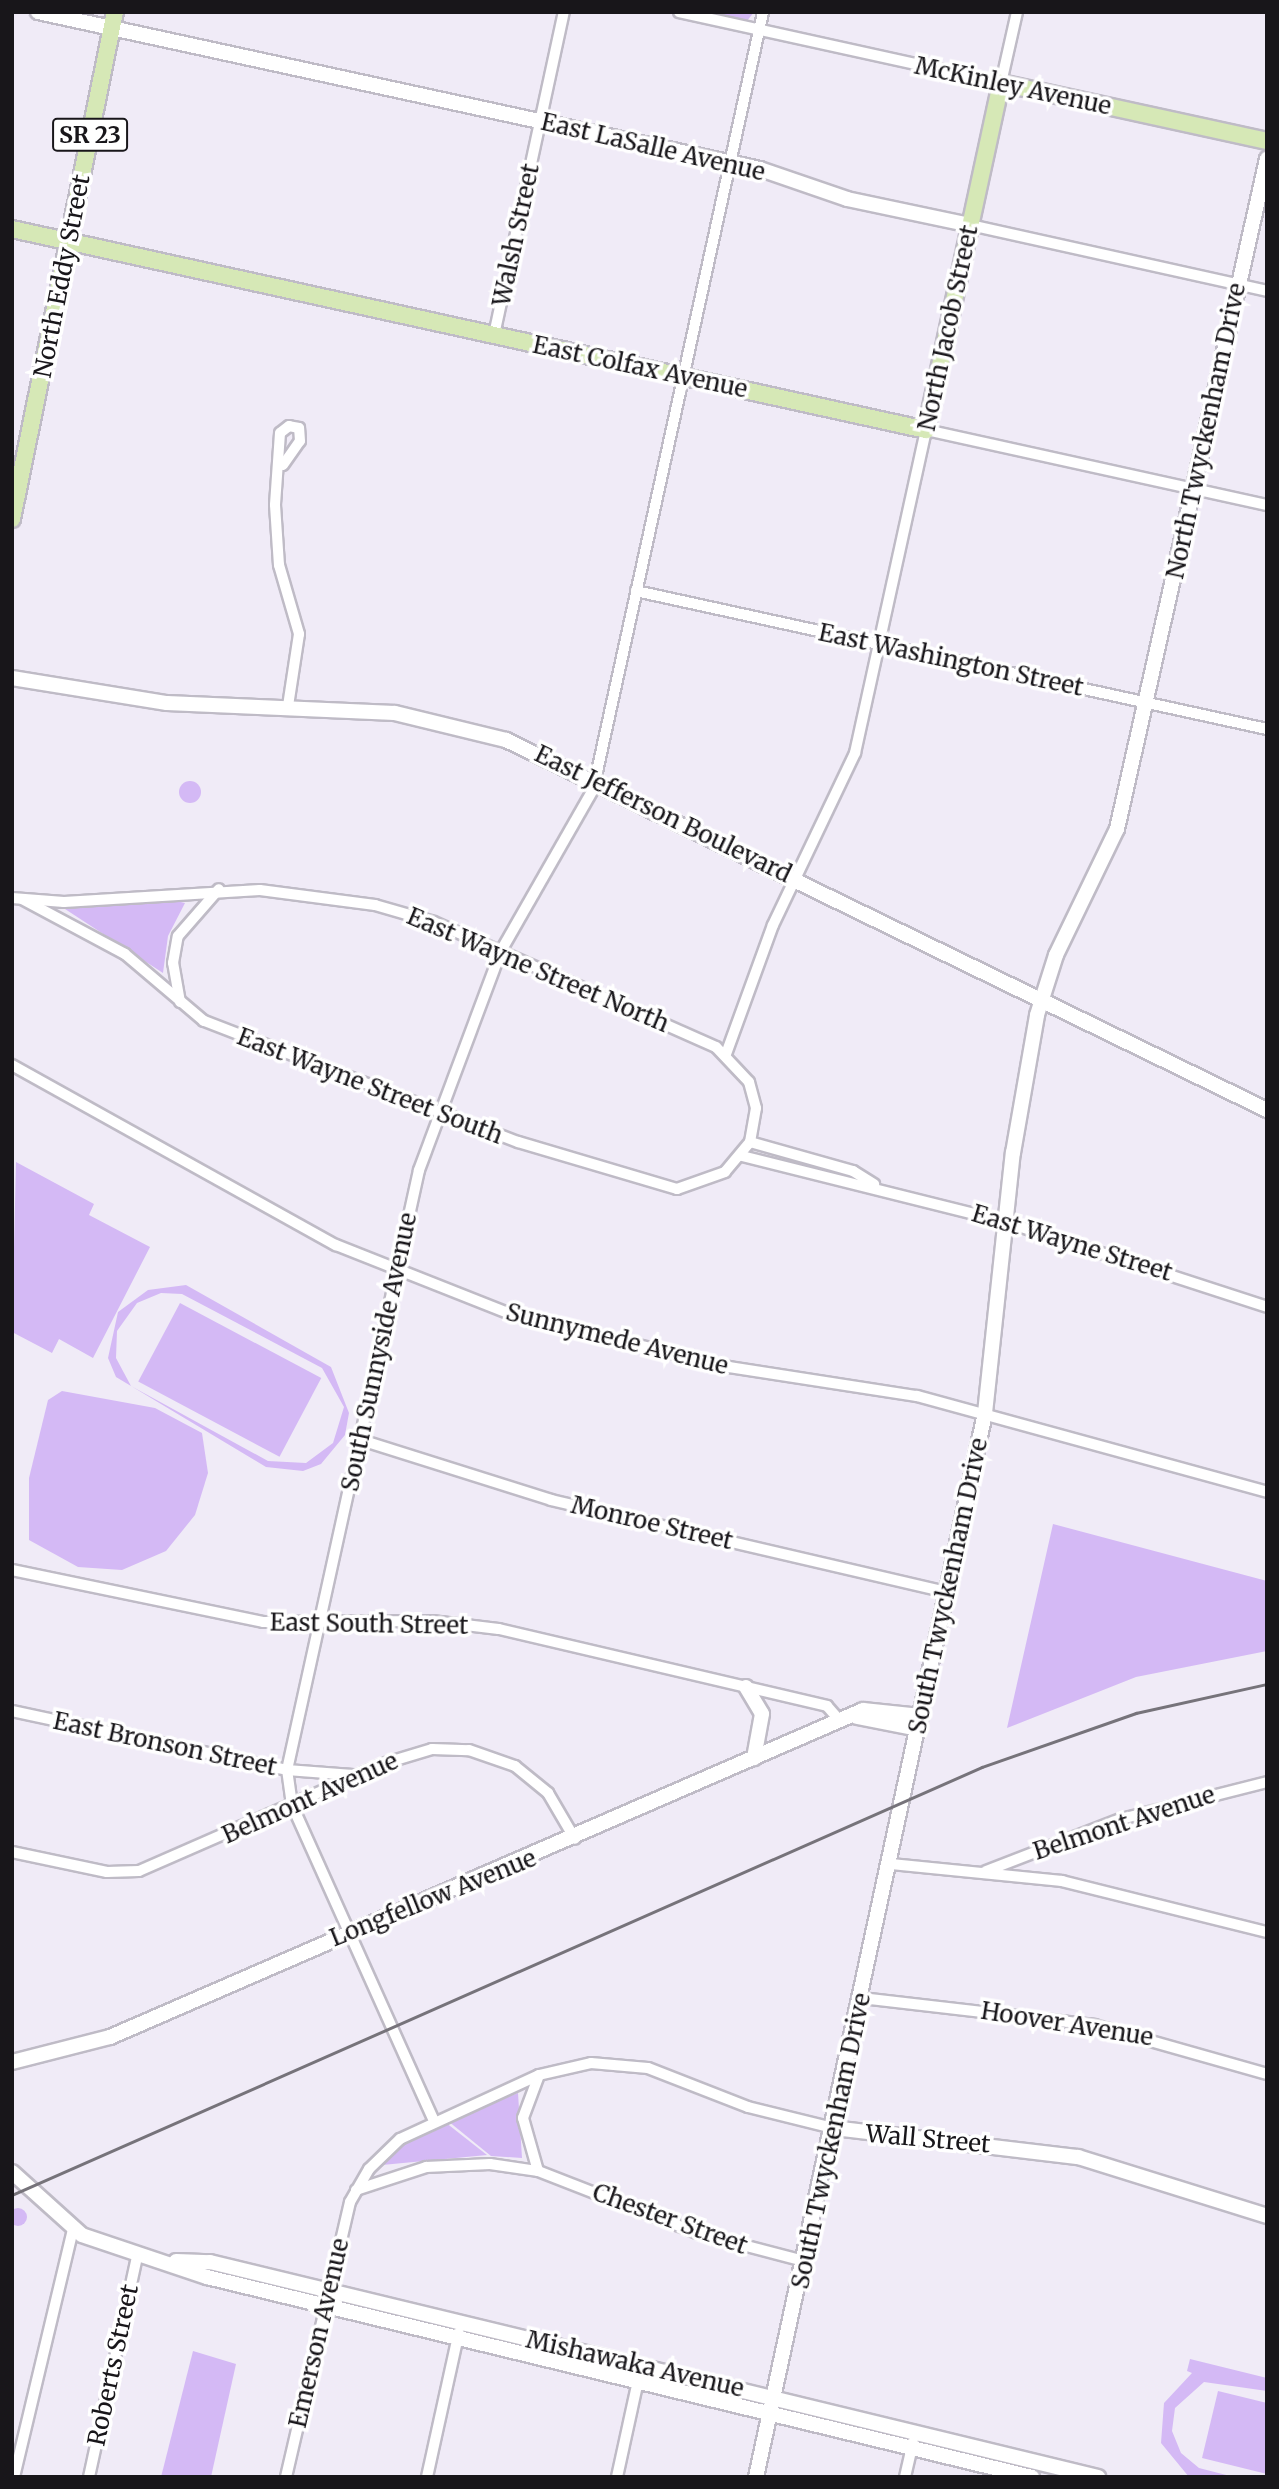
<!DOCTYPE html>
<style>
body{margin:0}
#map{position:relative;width:1279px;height:2489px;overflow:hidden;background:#f0ebf7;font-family:Merriweather,serif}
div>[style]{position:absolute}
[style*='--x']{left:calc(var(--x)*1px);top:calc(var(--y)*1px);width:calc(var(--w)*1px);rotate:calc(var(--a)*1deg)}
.green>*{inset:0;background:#d4b9f5;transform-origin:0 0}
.round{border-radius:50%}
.roads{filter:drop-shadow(2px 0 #bfbbc6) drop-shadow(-2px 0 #bfbbc6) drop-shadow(0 2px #bfbbc6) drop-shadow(0 -2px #bfbbc6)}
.street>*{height:10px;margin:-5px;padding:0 5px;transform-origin:5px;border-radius:5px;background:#fff}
.secondary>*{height:14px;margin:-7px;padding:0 7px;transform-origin:7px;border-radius:7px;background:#fff}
.primary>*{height:16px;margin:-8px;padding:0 8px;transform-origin:8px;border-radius:8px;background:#d6e8b6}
.rail>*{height:2.5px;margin:-1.25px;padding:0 1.25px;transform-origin:1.25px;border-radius:1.25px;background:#76737a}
span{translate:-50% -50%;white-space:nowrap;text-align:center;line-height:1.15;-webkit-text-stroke:7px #fff;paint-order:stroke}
.shield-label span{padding:2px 5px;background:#fff;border:2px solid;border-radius:5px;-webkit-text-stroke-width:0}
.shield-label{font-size:23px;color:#18161a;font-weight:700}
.street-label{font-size:24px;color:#18161a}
.frame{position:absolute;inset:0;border:14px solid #18161a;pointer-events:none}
</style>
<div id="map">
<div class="green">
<i style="clip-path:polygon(709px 12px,754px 12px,747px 21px)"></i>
<i class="round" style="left:179px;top:781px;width:22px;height:22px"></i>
<i style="clip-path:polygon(168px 899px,185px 903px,168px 936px,163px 973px,65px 909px)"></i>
<i style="clip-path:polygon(16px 1162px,94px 1204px,89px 1215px,150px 1247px,93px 1358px,59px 1339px,52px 1353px,12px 1332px)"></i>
<i style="clip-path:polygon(evenodd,186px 1285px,331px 1367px,349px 1413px,345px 1435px,321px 1464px,303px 1471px,266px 1467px,116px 1377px,108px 1358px,118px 1312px,148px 1290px,186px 1285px,161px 1293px,182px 1294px,322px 1368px,344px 1407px,333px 1443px,306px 1463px,268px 1461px,131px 1386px,116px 1358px,117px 1331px,137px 1303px,161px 1293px)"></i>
<i style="left:180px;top:1303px;width:160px;height:89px;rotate:28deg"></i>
<i style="clip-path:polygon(62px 1391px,155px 1408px,202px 1433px,208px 1473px,195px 1515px,166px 1551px,122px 1570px,78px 1567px,29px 1540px,29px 1478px,48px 1400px)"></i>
<i style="clip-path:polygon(1053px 1524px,1267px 1581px,1267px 1651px,1136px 1677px,1007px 1728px)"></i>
<i style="clip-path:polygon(518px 2093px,522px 2158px,491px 2156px,448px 2121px)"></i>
<i style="clip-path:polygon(445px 2122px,487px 2155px,382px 2165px,403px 2144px)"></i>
<i class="round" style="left:9px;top:2208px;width:18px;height:18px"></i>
<i style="clip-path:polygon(193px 2351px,236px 2364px,211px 2477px,161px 2477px)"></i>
<i style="clip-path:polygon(1190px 2359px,1267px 2378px,1267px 2391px,1204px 2382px,1175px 2408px,1172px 2431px,1181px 2453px,1199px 2468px,1234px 2477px,1189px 2477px,1161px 2443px,1164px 2403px,1192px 2373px,1187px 2371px)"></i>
<i style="clip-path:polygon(1218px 2391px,1267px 2403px,1267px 2474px,1202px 2458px)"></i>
</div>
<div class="roads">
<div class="street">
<i style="--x:679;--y:12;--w:330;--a:12.4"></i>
<i style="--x:1001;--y:83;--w:73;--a:-77.3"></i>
<i style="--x:970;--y:225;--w:304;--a:12.5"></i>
<i style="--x:494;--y:335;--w:330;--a:-77.8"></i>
<i style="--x:283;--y:465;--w:29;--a:-55"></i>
<i style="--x:300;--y:441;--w:13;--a:-94"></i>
<i style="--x:299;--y:428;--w:10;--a:-169"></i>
<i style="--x:289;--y:426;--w:11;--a:142"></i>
<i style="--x:280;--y:433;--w:72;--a:94"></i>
<i style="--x:275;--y:505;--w:60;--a:86.2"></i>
<i style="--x:279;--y:565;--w:72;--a:73.8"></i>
<i style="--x:299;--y:634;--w:73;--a:98.7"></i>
<i style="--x:636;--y:591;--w:646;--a:12.34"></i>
<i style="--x:12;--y:898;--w:52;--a:4.4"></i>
<i style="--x:64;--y:902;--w:196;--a:-3.5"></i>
<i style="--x:260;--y:890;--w:116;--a:7.4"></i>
<i style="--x:375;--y:905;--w:61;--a:16.1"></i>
<i style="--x:434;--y:922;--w:308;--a:23.9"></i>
<i style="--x:716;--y:1047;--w:48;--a:46.7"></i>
<i style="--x:749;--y:1082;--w:27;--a:75"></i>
<i style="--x:756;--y:1108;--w:35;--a:100"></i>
<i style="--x:750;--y:1142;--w:39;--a:130"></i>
<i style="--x:725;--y:1172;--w:51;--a:160.5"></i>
<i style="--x:677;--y:1189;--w:166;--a:-163.5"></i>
<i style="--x:518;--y:1142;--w:337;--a:-158.9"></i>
<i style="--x:204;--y:1021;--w:104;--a:-139.7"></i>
<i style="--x:125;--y:954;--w:117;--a:-151.9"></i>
<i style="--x:180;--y:1002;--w:40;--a:-100"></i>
<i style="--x:173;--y:963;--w:27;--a:-80"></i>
<i style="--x:178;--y:936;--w:62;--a:-48.9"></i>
<i style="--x:726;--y:1054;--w:137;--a:-70"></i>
<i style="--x:773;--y:925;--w:191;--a:-64.5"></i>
<i style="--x:855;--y:753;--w:331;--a:-77.6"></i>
<i style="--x:926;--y:430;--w:349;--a:12.4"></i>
<i style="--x:12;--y:1065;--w:371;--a:29.1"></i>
<i style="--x:336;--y:1245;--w:187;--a:21.6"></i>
<i style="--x:510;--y:1314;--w:225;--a:13.6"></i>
<i style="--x:729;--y:1367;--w:190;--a:8.8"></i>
<i style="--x:917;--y:1396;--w:363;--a:15.3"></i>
<i style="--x:750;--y:1142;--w:107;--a:15.7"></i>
<i style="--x:853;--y:1171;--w:25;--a:32"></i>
<i style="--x:742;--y:1156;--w:272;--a:14"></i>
<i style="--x:1006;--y:1222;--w:274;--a:18"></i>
<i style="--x:361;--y:1440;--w:199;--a:17.5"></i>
<i style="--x:551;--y:1500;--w:407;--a:13.1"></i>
<i style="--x:12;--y:1570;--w:256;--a:11.7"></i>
<i style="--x:263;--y:1622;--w:169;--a:-0.3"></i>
<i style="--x:432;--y:1621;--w:67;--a:6.8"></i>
<i style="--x:499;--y:1629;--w:337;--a:13.2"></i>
<i style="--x:827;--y:1706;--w:20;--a:49"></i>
<i style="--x:12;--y:1711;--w:281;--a:12.1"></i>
<i style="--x:287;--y:1770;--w:66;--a:4.3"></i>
<i style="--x:12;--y:1852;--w:97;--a:11.9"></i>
<i style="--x:107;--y:1872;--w:32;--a:-2"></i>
<i style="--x:139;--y:1871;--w:273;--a:-23.6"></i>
<i style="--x:389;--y:1762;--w:45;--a:-16.8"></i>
<i style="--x:432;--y:1749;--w:37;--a:2"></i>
<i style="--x:469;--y:1750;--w:49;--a:19.2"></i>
<i style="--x:515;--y:1766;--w:43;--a:39.3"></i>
<i style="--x:548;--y:1793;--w:53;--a:59.6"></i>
<i style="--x:891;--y:1864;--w:172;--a:5.7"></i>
<i style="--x:1062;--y:1881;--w:211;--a:14"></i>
<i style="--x:986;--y:1871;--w:145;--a:-21.1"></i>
<i style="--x:1121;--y:1819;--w:151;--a:-14.2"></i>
<i style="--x:862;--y:1998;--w:234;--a:6.6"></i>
<i style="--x:1094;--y:2025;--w:180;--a:15.8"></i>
<i style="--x:539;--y:2075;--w:46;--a:110.4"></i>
<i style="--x:523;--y:2118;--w:55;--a:74.2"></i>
<i style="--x:538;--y:2171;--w:171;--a:21.3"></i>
<i style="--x:697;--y:2233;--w:111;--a:14.7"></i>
<i style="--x:434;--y:2121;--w:346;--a:-114.2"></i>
<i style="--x:292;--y:1805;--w:35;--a:-98"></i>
<i style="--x:287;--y:1770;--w:614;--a:-77.59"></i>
<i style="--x:419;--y:1170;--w:234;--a:-69.5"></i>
<i style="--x:501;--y:951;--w:185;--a:-60.3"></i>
<i style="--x:593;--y:790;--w:796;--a:-77.67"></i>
<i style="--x:356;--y:2190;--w:74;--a:-18.2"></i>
<i style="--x:426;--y:2167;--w:64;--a:-2.7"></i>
<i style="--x:490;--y:2164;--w:49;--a:8.3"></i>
<i style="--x:14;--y:2477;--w:254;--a:-76.6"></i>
<i style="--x:89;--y:2477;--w:229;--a:-77.7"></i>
<i style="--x:286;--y:2477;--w:282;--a:-76.9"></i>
<i style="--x:350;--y:2202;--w:38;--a:-60"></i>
<i style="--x:369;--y:2169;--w:43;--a:-44.1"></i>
<i style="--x:400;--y:2139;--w:153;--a:-24.7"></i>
<i style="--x:539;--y:2075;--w:53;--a:-13"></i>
<i style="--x:591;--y:2063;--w:57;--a:5"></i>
<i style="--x:648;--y:2068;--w:107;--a:21.3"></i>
<i style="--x:748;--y:2107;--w:88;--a:13.9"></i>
<i style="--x:427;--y:2477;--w:148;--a:-77.6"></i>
<i style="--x:617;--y:2477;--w:103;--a:-77.7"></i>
<i style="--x:905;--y:2477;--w:36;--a:-77"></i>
</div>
<div class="secondary">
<i style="--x:38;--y:12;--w:739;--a:12.27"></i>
<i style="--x:760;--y:169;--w:92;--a:19"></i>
<i style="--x:847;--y:199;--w:126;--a:11.9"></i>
<i style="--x:12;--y:678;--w:157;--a:9.2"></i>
<i style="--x:167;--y:703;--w:228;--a:2.5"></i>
<i style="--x:395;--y:713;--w:114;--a:13.7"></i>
<i style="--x:506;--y:740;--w:846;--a:25.93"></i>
<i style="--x:746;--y:1687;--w:31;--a:59"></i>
<i style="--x:762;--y:1714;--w:45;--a:100.3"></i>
<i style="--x:857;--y:1717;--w:62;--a:11.1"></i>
<i style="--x:12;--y:2062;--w:101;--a:-14.3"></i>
<i style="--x:110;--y:2037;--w:821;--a:-23.47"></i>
<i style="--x:863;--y:1710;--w:58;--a:5.9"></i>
<i style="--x:833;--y:2128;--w:247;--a:6.8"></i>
<i style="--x:1078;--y:2157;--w:198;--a:17.3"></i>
<i style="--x:12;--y:2172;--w:94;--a:42"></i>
<i style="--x:82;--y:2235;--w:132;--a:18.6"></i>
<i style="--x:207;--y:2277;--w:849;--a:13.63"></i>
<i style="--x:176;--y:2261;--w:34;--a:2"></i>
<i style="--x:210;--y:2262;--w:914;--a:13.61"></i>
<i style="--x:756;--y:2477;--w:1088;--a:-77.85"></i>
<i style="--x:985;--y:1413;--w:262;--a:-83.9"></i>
<i style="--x:1013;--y:1153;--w:140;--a:-80.1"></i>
<i style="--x:1037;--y:1015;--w:63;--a:-72.4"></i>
<i style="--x:1056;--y:955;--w:140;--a:-64.2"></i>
<i style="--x:1117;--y:829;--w:687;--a:-77.38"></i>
</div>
<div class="primary">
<i style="--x:12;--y:229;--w:936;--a:12.4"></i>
<i style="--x:926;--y:430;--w:355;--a:-77.8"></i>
<i style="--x:1001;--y:83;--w:272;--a:12.3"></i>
<i style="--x:12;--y:519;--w:517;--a:-78.52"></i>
</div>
</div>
<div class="rail">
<i style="--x:12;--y:2195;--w:1060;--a:-23.81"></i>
<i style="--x:982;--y:1767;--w:163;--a:-19.3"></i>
<i style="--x:1136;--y:1713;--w:134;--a:-12.5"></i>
</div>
<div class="shield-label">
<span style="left:90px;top:135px">SR 23</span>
</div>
<div class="street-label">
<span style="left:1013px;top:86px;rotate:12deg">McKinley Avenue</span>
<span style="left:653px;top:147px;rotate:13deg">East LaSalle Avenue</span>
<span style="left:516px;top:235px;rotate:-78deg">Walsh Street</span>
<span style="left:62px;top:276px;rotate:-79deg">North Eddy Street</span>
<span style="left:948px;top:328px;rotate:-78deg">North Jacob Street</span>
<span style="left:640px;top:367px;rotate:12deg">East Colfax Avenue</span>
<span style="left:1206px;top:431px;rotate:-78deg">North Twyckenham Drive</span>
<span style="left:951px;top:660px;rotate:12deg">East Washington Street</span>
<span style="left:663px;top:814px;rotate:26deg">East Jefferson Boulevard</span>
<span style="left:538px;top:970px;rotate:23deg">East Wayne Street North</span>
<span style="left:370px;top:1086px;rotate:21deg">East Wayne Street South</span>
<span style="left:1072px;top:1243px;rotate:17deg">East Wayne Street</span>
<span style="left:617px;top:1339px;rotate:14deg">Sunnymede Avenue</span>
<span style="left:379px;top:1352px;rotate:-78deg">South Sunnyside Avenue</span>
<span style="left:652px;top:1523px;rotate:13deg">Monroe Street</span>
<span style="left:948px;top:1586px;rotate:-78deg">South Twyckenham Drive</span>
<span style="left:369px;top:1624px;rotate:1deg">East South Street</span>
<span style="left:165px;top:1744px;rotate:12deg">East Bronson Street</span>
<span style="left:310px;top:1798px;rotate:-24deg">Belmont Avenue</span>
<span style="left:1124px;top:1823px;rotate:-18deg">Belmont Avenue</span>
<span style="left:433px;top:1898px;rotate:-22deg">Longfellow Avenue</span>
<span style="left:1067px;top:2024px;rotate:9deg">Hoover Avenue</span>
<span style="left:928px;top:2139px;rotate:5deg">Wall Street</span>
<span style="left:831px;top:2141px;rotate:-78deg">South Twyckenham Drive</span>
<span style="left:670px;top:2219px;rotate:20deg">Chester Street</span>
<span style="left:319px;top:2333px;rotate:-77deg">Emerson Avenue</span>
<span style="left:635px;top:2364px;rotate:13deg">Mishawaka Avenue</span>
<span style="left:113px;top:2365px;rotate:-78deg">Roberts Street</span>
</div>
<div class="frame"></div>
</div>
